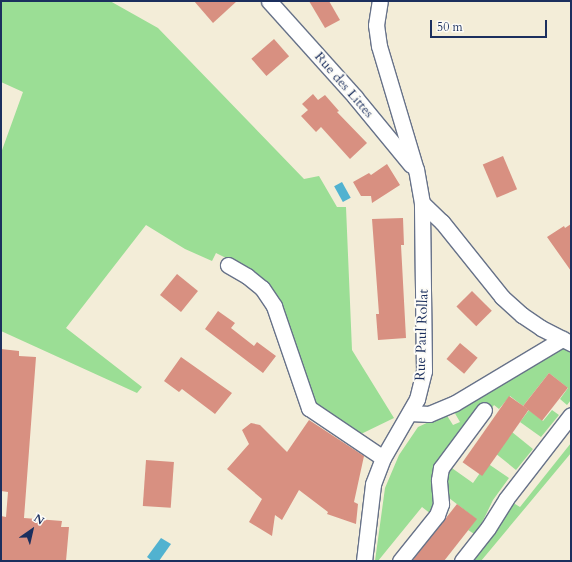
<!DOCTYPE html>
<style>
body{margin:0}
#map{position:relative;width:572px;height:562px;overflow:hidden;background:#f3edd8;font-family:Cardo,serif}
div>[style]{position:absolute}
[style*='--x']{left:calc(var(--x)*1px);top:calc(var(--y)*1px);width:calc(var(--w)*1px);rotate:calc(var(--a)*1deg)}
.green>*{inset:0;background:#9bde95;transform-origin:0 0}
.water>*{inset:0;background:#51b2d0;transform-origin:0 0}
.building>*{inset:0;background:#d89081;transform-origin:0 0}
.roads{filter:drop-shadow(1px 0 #677289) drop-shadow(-1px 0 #677289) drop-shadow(0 1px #677289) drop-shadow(0 -1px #677289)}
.minor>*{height:15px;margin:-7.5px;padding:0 7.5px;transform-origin:7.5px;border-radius:7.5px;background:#fff}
span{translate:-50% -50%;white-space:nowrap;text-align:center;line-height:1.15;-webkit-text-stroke:4px #fdfcf7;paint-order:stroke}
.street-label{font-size:14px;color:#1b2f5e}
.frame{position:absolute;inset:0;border:2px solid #1b2f5e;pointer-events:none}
.north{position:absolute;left:12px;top:510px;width:40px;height:40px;-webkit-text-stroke:3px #fdfcf7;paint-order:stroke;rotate:34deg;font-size:11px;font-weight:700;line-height:16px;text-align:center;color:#1b2f5e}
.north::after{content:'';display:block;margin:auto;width:14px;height:18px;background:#1b2f5e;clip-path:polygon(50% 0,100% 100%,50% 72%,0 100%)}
.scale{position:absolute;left:430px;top:20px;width:117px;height:18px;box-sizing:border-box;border:2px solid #1b2f5e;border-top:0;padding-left:5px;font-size:12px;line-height:14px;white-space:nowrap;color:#1b2f5e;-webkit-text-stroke:3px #fdfcf7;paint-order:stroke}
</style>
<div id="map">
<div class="green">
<i style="clip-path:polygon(1px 1px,110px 1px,158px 28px,304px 179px,319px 176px,337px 207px,346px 207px,352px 350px,394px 418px,361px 434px,313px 402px,280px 305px,246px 268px,216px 253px,212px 261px,185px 249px,146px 225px,66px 328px,142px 387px,137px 393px,1px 331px,1px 153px,23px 92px,1px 82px)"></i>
<i style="clip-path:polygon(563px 348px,571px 352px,571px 400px,567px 405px,560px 399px,568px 388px,549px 373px,523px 406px,510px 396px,499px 409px,494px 405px,492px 408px,484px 403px,439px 460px,431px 514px,422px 507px,378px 561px,375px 561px,385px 488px,399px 455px,418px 427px,446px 414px,453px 425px,460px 422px,453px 410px)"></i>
<i style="clip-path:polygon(529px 410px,543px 421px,552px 410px,559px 415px,541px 437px,520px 422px)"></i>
<i style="left:512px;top:432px;width:27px;height:27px;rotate:39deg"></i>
<i style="clip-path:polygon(571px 443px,571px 453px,481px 561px,468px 561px,510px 501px,520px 507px)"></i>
<i style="clip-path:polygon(487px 463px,509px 478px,493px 500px,476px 535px,468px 530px,476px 519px,444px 494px,444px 480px,449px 466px,473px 483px)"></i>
</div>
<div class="water">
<i style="left:342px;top:182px;width:18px;height:9px;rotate:61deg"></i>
<i style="clip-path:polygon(161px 538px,171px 544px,159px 561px,152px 561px,147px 557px)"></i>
</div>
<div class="building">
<i style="clip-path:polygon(194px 1px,237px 1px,213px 23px)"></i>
<i style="clip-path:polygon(309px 1px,329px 1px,340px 20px,325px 28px)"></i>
<i style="left:274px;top:39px;width:23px;height:30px;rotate:49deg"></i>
<i style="clip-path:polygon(313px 94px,318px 100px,325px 95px,339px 111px,337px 112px,367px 143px,350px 159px,321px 127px,316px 132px,301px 116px,308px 110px,302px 104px)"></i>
<i style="left:503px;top:156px;width:36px;height:22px;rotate:67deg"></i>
<i style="clip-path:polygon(387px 164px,400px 185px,372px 203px,371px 196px,361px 196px,353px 182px,369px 173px,371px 175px)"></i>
<i style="clip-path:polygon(403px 218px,404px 245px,401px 245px,406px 338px,378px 340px,376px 314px,379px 314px,372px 219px)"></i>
<i style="clip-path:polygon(571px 224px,571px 271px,547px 237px,564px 226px,565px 228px)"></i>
<i style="left:177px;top:274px;width:27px;height:27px;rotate:39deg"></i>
<i style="left:472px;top:291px;width:28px;height:22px;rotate:45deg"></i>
<i style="clip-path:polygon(218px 311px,235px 323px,231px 328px,254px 346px,257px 342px,276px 356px,263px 373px,205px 329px)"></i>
<i style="left:460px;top:343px;width:23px;height:21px;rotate:40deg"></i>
<i style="clip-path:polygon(1px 349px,19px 351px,19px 356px,36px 357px,24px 518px,62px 521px,61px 527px,69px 527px,66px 561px,1px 561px,1px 516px,6px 517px,8px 492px,1px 491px)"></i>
<i style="clip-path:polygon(181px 357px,232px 393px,215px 414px,182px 389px,179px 392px,164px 381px)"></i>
<i style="left:549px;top:373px;width:24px;height:42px;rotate:38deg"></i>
<i style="left:509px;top:396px;width:24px;height:81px;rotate:35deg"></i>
<i style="clip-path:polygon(309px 420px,364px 456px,354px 502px,358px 504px,356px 524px,327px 514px,328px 512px,299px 490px,282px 520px,275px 515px,272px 536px,249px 522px,262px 499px,227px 469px,249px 444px,242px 430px,251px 423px,260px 425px,287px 452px)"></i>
<i style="left:146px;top:460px;width:28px;height:46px;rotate:4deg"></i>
<i style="clip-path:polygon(457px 504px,477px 519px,444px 561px,412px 561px)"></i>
</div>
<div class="roads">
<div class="minor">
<i style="--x:269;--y:1;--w:129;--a:48.1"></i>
<i style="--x:355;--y:97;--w:88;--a:50.5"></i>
<i style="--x:422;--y:203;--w:28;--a:44"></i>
<i style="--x:442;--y:222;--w:96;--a:51.3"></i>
<i style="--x:502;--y:297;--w:27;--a:42"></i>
<i style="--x:522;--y:315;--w:23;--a:34"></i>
<i style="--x:541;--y:328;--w:34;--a:27"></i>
<i style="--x:228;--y:265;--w:22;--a:30"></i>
<i style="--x:247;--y:276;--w:19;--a:39"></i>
<i style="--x:262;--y:288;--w:22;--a:56"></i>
<i style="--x:274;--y:306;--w:108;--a:71.1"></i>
<i style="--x:309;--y:408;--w:89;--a:34"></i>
<i style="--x:410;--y:413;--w:19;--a:3"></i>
<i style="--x:429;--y:414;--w:28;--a:-23"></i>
<i style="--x:455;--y:403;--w:125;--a:-30.9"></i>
<i style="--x:364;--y:561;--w:78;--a:-83.3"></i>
<i style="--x:373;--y:484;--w:28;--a:-69"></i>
<i style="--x:383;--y:458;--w:68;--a:-60"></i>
<i style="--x:417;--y:399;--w:29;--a:-76"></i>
<i style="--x:424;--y:371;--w:168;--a:-90.7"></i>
<i style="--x:422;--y:203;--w:34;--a:-100"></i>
<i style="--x:416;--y:170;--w:129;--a:-106.6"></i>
<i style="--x:379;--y:46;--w:21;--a:-98"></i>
<i style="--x:376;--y:25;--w:24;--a:-81"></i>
<i style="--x:400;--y:561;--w:59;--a:-51.2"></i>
<i style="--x:437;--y:515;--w:12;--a:-70"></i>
<i style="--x:441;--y:504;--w:24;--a:-95"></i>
<i style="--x:439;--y:480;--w:12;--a:-81"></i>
<i style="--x:441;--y:468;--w:72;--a:-53.4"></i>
<i style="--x:462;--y:561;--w:42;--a:-51.8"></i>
<i style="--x:488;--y:528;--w:34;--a:-58"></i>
<i style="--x:506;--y:499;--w:106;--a:-52.3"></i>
</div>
</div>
<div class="street-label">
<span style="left:344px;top:85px;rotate:49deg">Rue des Littes</span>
<span style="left:422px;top:335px;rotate:-88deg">Rue Paul Rollat</span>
</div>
<div class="frame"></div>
<div class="north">N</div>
<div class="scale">50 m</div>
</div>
